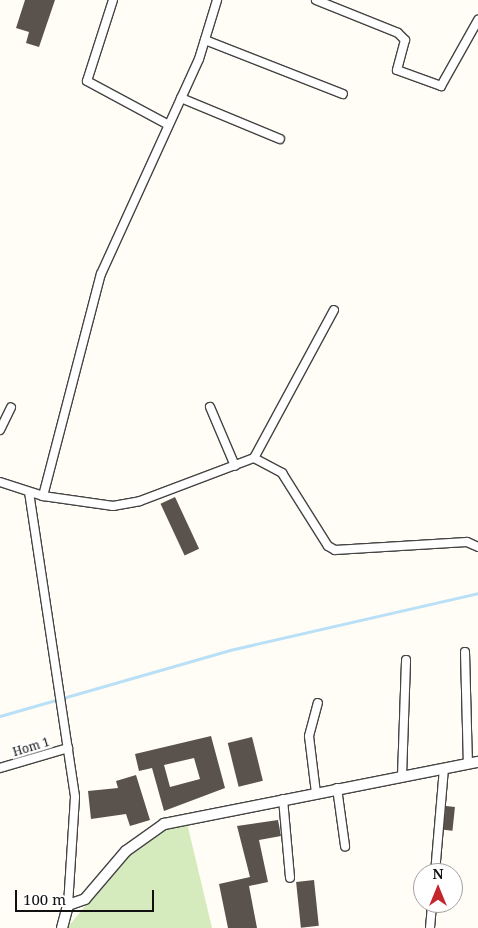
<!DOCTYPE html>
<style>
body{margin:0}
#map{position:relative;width:478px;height:928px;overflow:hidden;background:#fffdf5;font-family:"Noto Serif",serif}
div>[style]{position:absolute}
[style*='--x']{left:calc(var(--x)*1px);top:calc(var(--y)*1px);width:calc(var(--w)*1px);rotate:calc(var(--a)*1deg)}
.green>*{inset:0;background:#d5ebbd}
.stream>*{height:2.5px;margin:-1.25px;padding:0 1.25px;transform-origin:1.25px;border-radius:1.25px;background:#b9e0f7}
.building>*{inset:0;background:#5a524d;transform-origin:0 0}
.roads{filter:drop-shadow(1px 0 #444) drop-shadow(-1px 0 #444) drop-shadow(0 1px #444) drop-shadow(0 -1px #444)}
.minor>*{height:8px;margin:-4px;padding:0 4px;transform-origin:4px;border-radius:4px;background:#fff}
.tertiary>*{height:10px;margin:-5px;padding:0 5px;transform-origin:5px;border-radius:5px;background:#fff}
span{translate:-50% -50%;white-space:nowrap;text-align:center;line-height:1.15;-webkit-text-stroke:5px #fff;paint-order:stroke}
.street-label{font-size:12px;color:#111}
.north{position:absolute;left:413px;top:863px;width:50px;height:50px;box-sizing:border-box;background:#fff;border:1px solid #a0a0a0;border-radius:50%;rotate:0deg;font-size:14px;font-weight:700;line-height:20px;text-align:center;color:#111}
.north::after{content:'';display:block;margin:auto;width:18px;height:22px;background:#c4262e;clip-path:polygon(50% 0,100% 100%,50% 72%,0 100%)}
.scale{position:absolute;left:15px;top:890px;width:139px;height:22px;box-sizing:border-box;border:2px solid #111;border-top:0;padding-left:6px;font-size:15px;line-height:18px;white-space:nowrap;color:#111;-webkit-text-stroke:4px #fff;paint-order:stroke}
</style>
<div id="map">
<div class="green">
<i style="clip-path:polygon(187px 823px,212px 928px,67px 928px,129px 853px,164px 828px)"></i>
</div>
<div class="stream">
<i style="--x:0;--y:716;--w:239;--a:-16"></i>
<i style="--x:230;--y:650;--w:254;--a:-12.9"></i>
</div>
<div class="building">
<i style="clip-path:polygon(25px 0,55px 0,39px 47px,26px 43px,29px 32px,16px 28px)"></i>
<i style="left:175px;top:497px;width:57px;height:16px;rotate:65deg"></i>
<i style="clip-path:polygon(evenodd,211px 736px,225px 788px,164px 811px,152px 768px,139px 771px,135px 754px,211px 736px,194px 758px,200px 779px,170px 787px,164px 765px,194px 758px)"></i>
<i style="left:252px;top:737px;width:45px;height:25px;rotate:76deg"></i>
<i style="clip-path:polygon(136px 775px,150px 820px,130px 826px,126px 814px,91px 819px,88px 791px,118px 788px,116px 781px)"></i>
<i style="left:446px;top:806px;width:9px;height:24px;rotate:6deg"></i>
<i style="clip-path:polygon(278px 820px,281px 836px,259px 840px,268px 882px,249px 886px,257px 928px,228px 928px,219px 884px,250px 877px,237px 826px)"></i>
<i style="left:314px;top:880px;width:46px;height:18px;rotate:84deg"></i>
</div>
<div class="roads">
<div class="minor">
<i style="--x:113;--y:0;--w:85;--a:107.8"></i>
<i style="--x:87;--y:81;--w:91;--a:28.3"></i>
<i style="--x:316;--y:0;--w:88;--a:21.9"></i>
<i style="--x:398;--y:33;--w:10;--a:45"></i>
<i style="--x:405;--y:40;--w:31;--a:105"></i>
<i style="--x:397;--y:70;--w:47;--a:20"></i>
<i style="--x:441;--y:86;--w:76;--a:-60.7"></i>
<i style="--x:205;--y:40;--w:148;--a:21.4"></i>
<i style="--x:181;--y:98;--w:107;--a:22.5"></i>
<i style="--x:210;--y:407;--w:64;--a:67"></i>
<i style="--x:0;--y:430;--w:25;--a:-64"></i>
<i style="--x:254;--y:458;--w:168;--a:-61.6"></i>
<i style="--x:0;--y:482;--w:45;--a:18"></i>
<i style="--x:43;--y:496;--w:71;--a:8.1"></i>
<i style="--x:113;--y:506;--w:27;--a:-10"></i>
<i style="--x:140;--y:501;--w:122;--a:-20.7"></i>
<i style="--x:254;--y:458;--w:32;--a:28"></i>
<i style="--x:282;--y:473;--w:86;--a:57.8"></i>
<i style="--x:328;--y:546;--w:8;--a:30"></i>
<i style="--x:335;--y:550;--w:132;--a:-3.5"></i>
<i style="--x:467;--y:542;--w:12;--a:24"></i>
<i style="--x:29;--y:492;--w:308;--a:81.4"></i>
<i style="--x:75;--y:797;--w:108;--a:93.7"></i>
<i style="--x:43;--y:496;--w:229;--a:-75.4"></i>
<i style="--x:101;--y:274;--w:236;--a:-65.5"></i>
<i style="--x:199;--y:59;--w:62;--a:-73"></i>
<i style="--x:465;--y:652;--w:112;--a:88.5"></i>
<i style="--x:0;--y:768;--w:71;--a:-16.4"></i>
<i style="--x:402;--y:776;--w:116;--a:-88"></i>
<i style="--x:337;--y:788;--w:59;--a:82.1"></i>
<i style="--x:316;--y:793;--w:57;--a:-97"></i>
<i style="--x:309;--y:736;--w:34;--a:-75"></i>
<i style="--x:283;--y:799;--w:79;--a:84.9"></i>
<i style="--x:435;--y:873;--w:105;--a:-85.1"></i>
<i style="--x:430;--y:928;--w:25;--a:-85"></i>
</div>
<div class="tertiary">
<i style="--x:62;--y:928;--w:24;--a:-75"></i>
<i style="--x:68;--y:905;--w:18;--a:-19"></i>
<i style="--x:85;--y:899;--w:63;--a:-49.5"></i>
<i style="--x:126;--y:851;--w:47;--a:-35.4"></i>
<i style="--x:164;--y:824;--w:320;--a:-11.2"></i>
</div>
</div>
<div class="street-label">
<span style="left:31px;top:747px;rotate:-17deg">Hom 1</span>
</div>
<div class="north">N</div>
<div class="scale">100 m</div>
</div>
